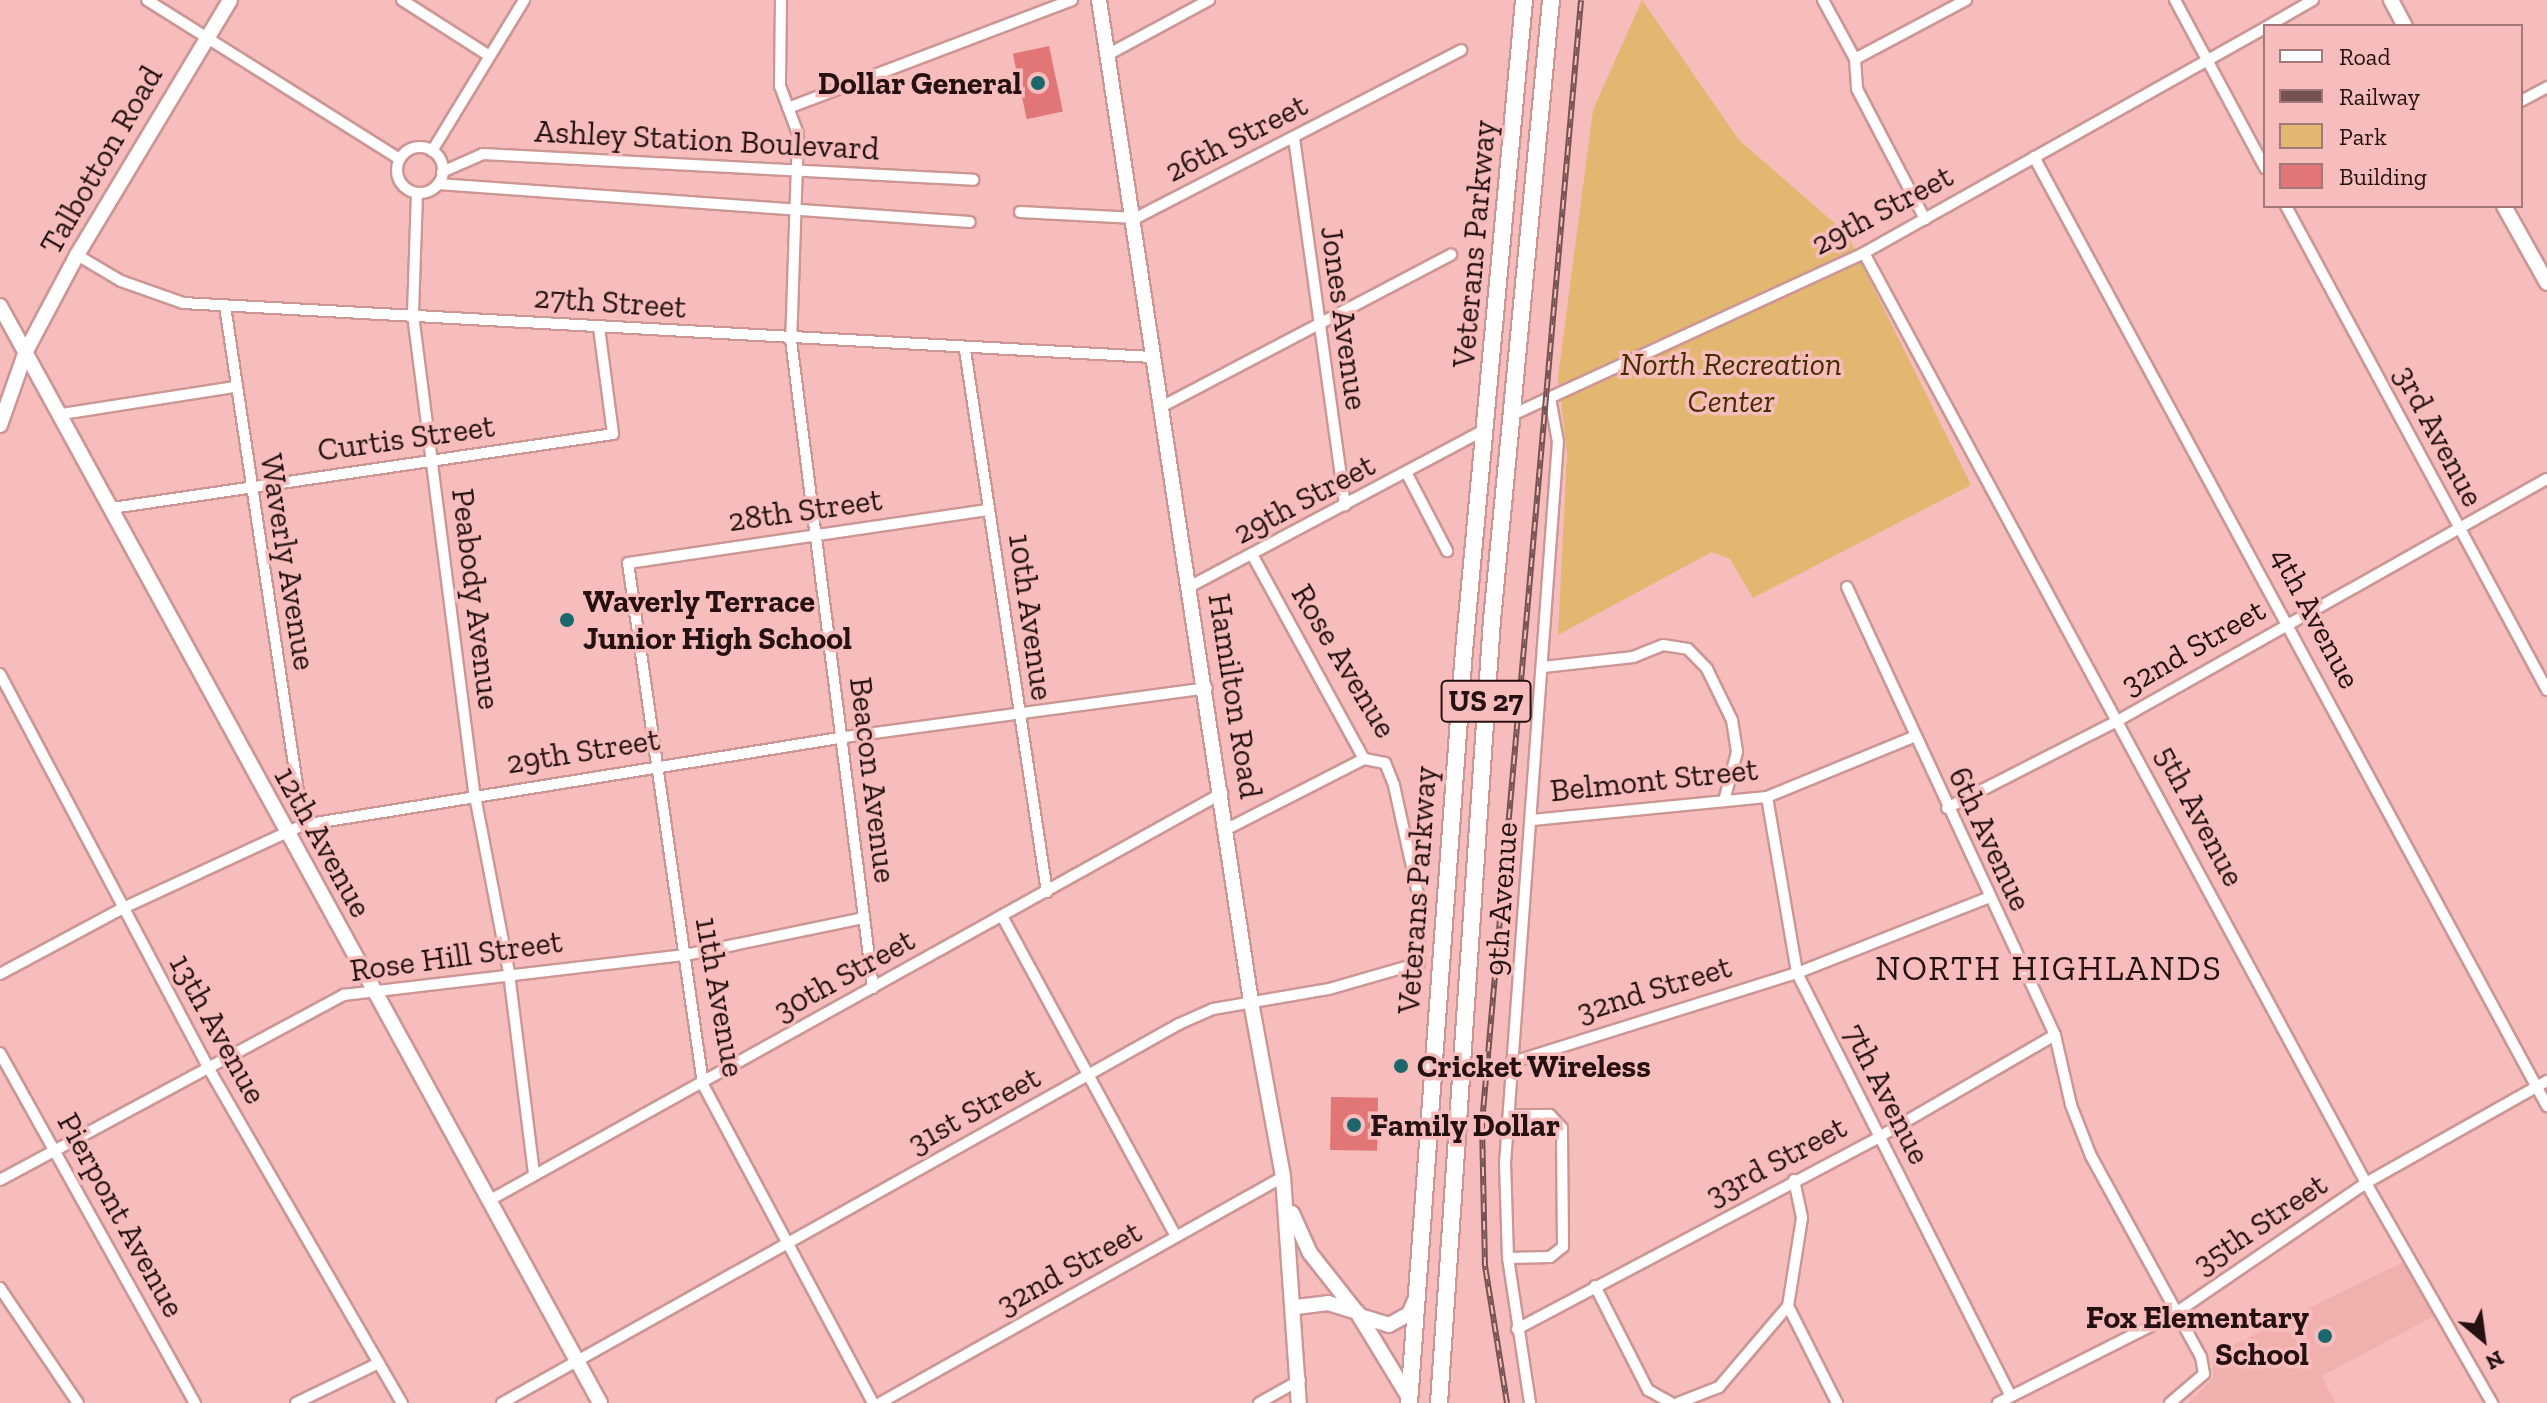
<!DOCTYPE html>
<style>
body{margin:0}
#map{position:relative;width:2547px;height:1403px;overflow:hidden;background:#f6bdbc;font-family:"Zilla Slab",serif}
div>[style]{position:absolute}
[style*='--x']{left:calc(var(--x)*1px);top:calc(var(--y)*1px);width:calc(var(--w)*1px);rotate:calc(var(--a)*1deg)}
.built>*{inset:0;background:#f0b0ae}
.green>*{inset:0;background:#e2b870}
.building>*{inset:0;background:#e27677;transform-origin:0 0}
.roads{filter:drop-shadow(2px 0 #cc9695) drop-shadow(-2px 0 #cc9695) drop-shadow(0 2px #cc9695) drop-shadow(0 -2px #cc9695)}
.street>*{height:10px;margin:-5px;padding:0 5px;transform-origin:5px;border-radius:5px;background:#fff}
.street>.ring{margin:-5px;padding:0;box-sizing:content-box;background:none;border:10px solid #fff;border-radius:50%}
.secondary>*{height:14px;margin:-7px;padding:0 7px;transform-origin:7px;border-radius:7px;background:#fff}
.primary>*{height:16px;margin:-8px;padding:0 8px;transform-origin:8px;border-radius:8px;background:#fff}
.rail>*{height:6px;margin-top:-3px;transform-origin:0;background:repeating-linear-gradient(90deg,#f6bdbc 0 9px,#755352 0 18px);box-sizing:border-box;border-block:2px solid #755352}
.dots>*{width:22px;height:22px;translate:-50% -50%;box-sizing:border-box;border:4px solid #f6bdbc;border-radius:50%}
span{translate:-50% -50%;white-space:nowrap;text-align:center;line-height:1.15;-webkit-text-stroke:7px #f6bdbc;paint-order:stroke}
.shield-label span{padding:2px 6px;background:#f6bdbc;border:2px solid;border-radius:6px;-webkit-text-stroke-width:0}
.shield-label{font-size:30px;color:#251111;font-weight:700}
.poi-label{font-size:32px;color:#251111;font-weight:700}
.right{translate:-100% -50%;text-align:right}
.left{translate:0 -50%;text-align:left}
.street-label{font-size:32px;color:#251111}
.park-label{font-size:32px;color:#452f01;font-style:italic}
.neighbourhood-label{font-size:34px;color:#251111;letter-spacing:2px}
.legend{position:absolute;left:2263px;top:24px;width:260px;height:184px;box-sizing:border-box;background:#f6bdbc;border:2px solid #a27878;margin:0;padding:10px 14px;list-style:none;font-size:24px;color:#251111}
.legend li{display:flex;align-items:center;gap:16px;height:40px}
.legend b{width:40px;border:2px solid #a27878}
.north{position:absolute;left:2443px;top:1299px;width:80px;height:80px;-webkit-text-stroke:6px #f6bdbc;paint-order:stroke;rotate:151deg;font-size:22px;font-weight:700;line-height:32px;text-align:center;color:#251111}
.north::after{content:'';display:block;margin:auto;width:28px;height:36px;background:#251111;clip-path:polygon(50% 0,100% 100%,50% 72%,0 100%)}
</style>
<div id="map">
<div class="built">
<i style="clip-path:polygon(2403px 1262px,2434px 1316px,2322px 1376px,2335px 1403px,2188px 1403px,2213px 1378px,2213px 1355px)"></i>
</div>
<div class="green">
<i style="clip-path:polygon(1642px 0,1739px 140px,1847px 234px,1971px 485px,1753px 598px,1730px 559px,1712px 552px,1558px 635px,1567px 453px,1558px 377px,1593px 110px)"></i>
</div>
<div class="building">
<i style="left:1049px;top:46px;width:67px;height:37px;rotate:78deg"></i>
<i style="left:1331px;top:1097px;width:47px;height:53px;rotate:1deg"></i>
</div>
<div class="roads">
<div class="street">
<i style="--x:147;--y:0;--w:298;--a:32.2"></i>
<i style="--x:402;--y:0;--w:102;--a:32.6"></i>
<i style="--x:781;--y:0;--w:86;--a:90.7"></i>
<i style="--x:780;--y:86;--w:51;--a:69.4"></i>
<i style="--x:798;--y:134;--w:206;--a:91.9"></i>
<i style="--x:791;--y:340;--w:653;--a:82.79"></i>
<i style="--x:1823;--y:0;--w:67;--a:61.5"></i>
<i style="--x:1855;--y:59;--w:30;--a:86"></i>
<i style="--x:1857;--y:89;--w:147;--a:62.4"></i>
<i style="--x:2175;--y:0;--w:191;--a:61.8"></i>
<i style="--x:2268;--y:26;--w:52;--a:-30"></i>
<i style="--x:1109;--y:54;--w:114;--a:-28.4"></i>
<i style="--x:1855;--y:59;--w:126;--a:-28"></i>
<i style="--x:2521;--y:101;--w:30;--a:-28"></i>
<i style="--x:788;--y:108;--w:304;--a:-20.8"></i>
<i style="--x:1294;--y:138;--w:371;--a:82.1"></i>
<i class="ring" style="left:397px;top:147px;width:36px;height:36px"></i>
<i style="--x:432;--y:151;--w:177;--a:-58.6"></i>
<i style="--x:2034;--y:157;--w:1079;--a:61.61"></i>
<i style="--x:442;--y:172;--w:45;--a:-23.7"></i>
<i style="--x:483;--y:154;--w:491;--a:3"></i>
<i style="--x:438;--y:184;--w:533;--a:4.09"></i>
<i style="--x:417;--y:193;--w:122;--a:91.9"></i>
<i style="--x:413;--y:315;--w:485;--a:82.7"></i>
<i style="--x:475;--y:796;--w:180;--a:79.1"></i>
<i style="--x:509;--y:973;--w:203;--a:82.9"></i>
<i style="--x:2286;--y:206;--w:550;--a:61.66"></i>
<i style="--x:1020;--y:212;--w:116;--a:3"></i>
<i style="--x:1136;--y:218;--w:366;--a:-27.3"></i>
<i style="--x:1864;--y:253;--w:1057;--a:61.64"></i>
<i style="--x:2366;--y:1183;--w:254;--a:60.2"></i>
<i style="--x:77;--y:255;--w:51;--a:30.6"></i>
<i style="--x:121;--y:281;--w:66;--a:19.5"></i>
<i style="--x:183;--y:303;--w:970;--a:3.19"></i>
<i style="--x:225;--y:306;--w:525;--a:81.45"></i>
<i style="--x:965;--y:350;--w:548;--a:81.4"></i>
<i style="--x:1159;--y:408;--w:330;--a:-27.7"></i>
<i style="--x:62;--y:414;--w:175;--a:-8.9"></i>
<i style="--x:1512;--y:415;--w:387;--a:-24.7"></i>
<i style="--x:1864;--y:253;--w:460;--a:-29.3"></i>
<i style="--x:1407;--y:474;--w:87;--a:62.5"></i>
<i style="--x:112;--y:508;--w:506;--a:-8.4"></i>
<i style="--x:613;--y:434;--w:107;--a:-97.5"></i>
<i style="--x:1189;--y:587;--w:334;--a:-28"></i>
<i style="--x:1847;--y:587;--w:494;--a:65.1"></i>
<i style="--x:2055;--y:1035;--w:72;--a:77.1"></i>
<i style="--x:2071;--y:1105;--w:55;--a:68.6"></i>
<i style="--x:2091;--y:1156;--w:229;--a:61.3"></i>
<i style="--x:2201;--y:1357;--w:17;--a:80"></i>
<i style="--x:2204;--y:1374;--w:45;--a:139.5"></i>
<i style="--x:1543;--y:667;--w:91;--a:-6.3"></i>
<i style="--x:1633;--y:657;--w:32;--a:-22"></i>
<i style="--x:1663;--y:645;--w:25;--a:9"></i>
<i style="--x:1688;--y:649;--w:28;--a:46"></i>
<i style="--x:1707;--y:669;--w:57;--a:63.9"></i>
<i style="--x:1732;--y:720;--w:32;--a:81"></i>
<i style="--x:1737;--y:752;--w:51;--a:104.9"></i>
<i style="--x:0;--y:674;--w:447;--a:62.1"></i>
<i style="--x:209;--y:1069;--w:386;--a:60"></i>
<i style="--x:1767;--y:797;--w:179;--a:80.3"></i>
<i style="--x:1797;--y:973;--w:474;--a:63.2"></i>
<i style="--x:1947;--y:808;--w:193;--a:-27.1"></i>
<i style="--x:2119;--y:720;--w:491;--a:-29.4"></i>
<i style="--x:1532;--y:820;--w:236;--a:-5.6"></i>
<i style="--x:1767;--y:797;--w:158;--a:-22.3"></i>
<i style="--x:1229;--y:828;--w:152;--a:-27.1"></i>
<i style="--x:1002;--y:916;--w:365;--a:61.5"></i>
<i style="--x:0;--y:974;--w:137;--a:-28.2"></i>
<i style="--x:121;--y:909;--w:200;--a:-24.8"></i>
<i style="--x:303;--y:825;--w:549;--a:-9.22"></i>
<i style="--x:845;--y:737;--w:365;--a:-7.7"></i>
<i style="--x:0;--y:1053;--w:401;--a:60.9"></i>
<i style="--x:1516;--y:1061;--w:294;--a:-17.4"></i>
<i style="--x:1797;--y:973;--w:204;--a:-21.5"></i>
<i style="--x:0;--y:1180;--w:391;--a:-28.3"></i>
<i style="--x:344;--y:995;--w:343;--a:-6.7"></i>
<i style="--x:685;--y:955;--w:183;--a:-11.7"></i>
<i style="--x:1794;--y:1180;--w:39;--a:78"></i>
<i style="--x:1802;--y:1218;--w:89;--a:99"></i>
<i style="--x:1788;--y:1306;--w:109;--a:63.2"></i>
<i style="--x:490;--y:1200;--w:838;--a:-29.07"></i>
<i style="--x:1508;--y:1258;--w:42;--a:-1.4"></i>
<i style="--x:1550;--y:1257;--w:16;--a:-38"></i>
<i style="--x:1563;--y:1247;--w:119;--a:-90.5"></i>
<i style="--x:1562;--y:1128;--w:18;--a:-133"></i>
<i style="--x:1550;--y:1115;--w:41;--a:180"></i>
<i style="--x:1595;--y:1286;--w:117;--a:63"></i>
<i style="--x:1648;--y:1390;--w:26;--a:29"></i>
<i style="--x:0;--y:1288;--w:139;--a:55.9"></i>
<i style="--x:1517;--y:1329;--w:410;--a:-27.9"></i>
<i style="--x:1879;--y:1137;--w:203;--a:-30.1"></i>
<i style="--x:296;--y:1403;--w:92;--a:-25.7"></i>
<i style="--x:502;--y:1403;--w:776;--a:-29.24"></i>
<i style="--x:1179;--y:1024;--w:37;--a:-24"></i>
<i style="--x:1213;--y:1009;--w:118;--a:-9.8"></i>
<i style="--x:1329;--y:989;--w:94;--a:-16.1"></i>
<i style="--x:1419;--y:963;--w:64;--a:-90"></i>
<i style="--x:1419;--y:899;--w:117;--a:-102.4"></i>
<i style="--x:1394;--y:785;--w:24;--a:-112"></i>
<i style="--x:1385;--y:763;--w:21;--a:-169"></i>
<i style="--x:1364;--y:759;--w:231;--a:-118.7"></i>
<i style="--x:873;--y:1403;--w:361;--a:-118.1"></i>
<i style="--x:703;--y:1084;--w:526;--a:-98.19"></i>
<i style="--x:628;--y:563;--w:365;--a:-8.4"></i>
<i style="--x:880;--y:1403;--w:462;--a:-29.3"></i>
<i style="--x:1259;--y:1403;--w:47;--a:-29.3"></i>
<i style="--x:1530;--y:1403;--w:147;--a:-98.6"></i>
<i style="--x:1508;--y:1258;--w:95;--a:-91.8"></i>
<i style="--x:1505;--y:1163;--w:723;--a:-85.8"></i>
<i style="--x:1558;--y:442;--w:45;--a:-100.3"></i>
<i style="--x:1678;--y:1403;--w:44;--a:-21.3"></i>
<i style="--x:1719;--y:1387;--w:106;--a:-49.6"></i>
<i style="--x:1998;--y:1403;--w:197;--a:-26.8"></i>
<i style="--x:2174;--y:1314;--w:232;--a:-34.3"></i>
<i style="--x:2366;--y:1183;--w:208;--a:-29.4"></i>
</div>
<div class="secondary">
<i style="--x:1099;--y:0;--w:1013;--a:81.37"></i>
<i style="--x:1251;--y:1002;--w:178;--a:79.6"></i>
<i style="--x:1283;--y:1177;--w:227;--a:86"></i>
<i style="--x:2391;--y:0;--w:30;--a:62"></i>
<i style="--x:2504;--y:206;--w:88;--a:60.8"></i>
<i style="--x:0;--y:306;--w:1250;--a:61.32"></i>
<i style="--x:0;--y:425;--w:78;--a:-70.6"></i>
<i style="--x:26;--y:351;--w:109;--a:-62"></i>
<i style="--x:77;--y:255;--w:297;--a:-59"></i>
<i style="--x:1292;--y:1213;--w:44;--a:65.8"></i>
<i style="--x:1310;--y:1253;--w:71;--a:51.8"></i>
<i style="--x:1296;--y:1307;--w:32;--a:-7"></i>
<i style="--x:1328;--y:1303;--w:30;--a:17"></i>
<i style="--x:1357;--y:1312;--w:102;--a:58.7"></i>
<i style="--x:1360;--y:1316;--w:30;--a:17"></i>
<i style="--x:1389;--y:1325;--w:23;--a:-29"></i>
<i style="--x:1409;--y:1314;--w:17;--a:-66"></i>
</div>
<div class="primary">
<i style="--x:1409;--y:1403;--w:754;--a:-85.82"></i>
<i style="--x:1464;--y:651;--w:654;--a:-84.73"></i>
<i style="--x:1439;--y:1403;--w:785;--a:-86.13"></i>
<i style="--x:1492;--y:620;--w:623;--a:-84.56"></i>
</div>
</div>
<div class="rail">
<i style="--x:1507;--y:1403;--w:139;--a:-99.1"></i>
<i style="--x:1485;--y:1266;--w:143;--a:-91.2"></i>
<i style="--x:1482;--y:1123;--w:1127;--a:-84.96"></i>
</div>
<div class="dots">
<i style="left:1038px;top:83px;background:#1a686c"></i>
<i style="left:567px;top:620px;background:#1a686c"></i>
<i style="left:1401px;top:1066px;background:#1a686c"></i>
<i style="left:1354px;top:1125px;background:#1a686c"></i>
<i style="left:2325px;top:1336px;background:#1a686c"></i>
</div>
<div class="shield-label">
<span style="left:1486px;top:701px">US 27</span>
</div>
<div class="poi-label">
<span class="right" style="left:1022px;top:83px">Dollar General</span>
<span class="left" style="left:583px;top:620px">Waverly Terrace<br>Junior High School</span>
<span class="left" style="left:1417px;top:1066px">Cricket Wireless</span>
<span class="left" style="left:1370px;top:1125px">Family Dollar</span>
<span class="right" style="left:2309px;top:1336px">Fox Elementary<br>School</span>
</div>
<div class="street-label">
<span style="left:1236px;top:138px;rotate:-27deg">26th Street</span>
<span style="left:707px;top:140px;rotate:3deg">Ashley Station Boulevard</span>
<span style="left:101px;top:160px;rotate:-60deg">Talbotton Road</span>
<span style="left:1882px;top:210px;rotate:-28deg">29th Street</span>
<span style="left:1474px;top:244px;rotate:-85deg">Veterans Parkway</span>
<span style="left:610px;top:302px;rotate:4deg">27th Street</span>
<span style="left:1344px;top:318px;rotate:82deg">Jones Avenue</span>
<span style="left:2439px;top:436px;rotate:62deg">3rd Avenue</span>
<span style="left:406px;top:438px;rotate:-8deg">Curtis Street</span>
<span style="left:1304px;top:499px;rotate:-28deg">29th Street</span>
<span style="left:805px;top:510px;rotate:-8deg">28th Street</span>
<span style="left:288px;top:562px;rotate:81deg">Waverly Avenue</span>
<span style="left:476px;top:599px;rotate:83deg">Peabody Avenue</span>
<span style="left:1031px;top:617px;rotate:82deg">10th Avenue</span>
<span style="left:2316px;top:618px;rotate:62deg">4th Avenue</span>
<span style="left:2193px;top:647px;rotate:-30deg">32nd Street</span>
<span style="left:1344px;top:661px;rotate:59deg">Rose Avenue</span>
<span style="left:1235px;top:696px;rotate:81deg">Hamilton Road</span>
<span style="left:583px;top:751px;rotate:-9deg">29th Street</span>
<span style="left:873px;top:780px;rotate:83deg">Beacon Avenue</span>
<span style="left:1654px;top:780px;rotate:-6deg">Belmont Street</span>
<span style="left:2200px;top:816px;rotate:62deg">5th Avenue</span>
<span style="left:1990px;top:839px;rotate:65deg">6th Avenue</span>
<span style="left:323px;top:842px;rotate:61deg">12th Avenue</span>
<span style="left:1417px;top:890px;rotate:-86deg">Veterans Parkway</span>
<span style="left:1501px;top:899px;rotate:-86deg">9th Avenue</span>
<span style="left:456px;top:956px;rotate:-8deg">Rose Hill Street</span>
<span style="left:844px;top:975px;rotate:-29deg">30th Street</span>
<span style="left:1654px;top:989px;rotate:-17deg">32nd Street</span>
<span style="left:720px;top:997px;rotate:80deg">11th Avenue</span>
<span style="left:218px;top:1029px;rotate:61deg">13th Avenue</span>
<span style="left:1887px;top:1094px;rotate:63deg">7th Avenue</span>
<span style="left:974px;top:1110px;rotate:-29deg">31st Street</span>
<span style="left:1776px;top:1161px;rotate:-28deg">33rd Street</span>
<span style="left:121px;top:1215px;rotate:61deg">Pierpont Avenue</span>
<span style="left:2260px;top:1224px;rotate:-34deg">35th Street</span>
<span style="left:1069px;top:1268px;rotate:-29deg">32nd Street</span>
</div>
<div class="park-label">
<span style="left:1731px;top:383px">North Recreation<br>Center</span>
</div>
<div class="neighbourhood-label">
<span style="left:2049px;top:969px">NORTH HIGHLANDS</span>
</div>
<ul class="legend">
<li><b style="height:10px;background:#fff"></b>Road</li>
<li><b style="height:10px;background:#755352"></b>Railway</li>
<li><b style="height:22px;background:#e2b870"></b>Park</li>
<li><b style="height:22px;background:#e27677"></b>Building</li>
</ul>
<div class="north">N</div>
</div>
